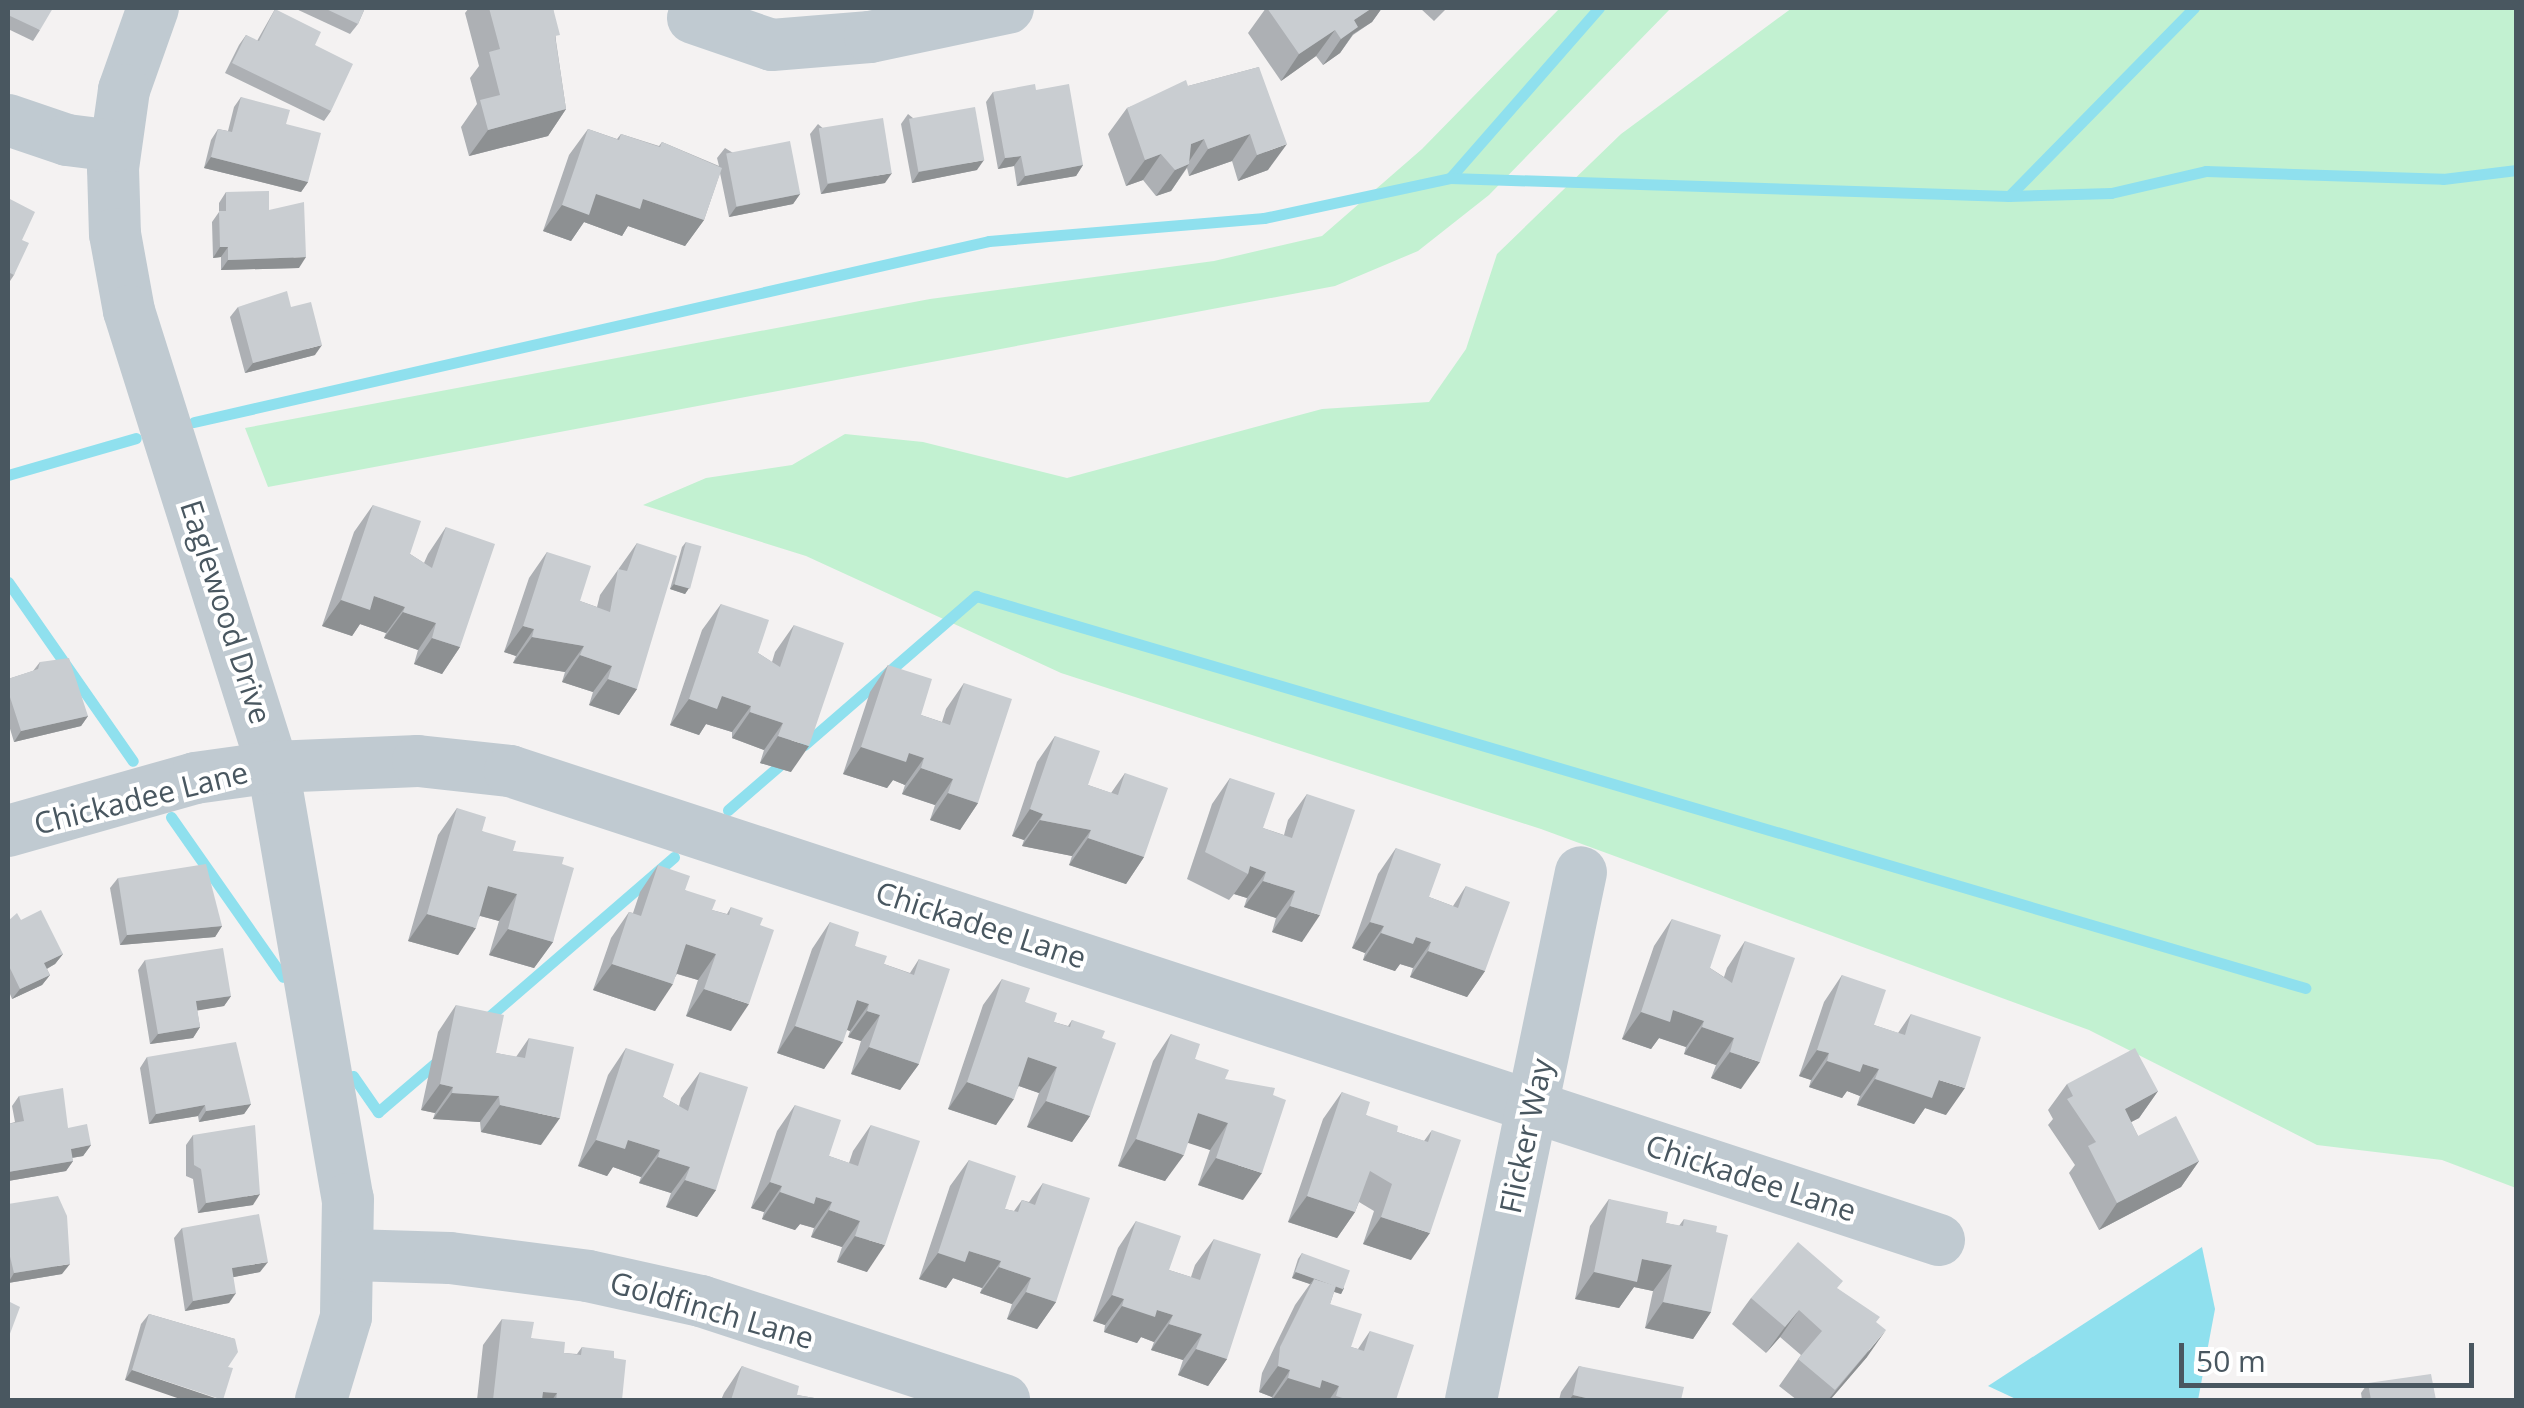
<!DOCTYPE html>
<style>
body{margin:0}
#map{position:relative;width:2524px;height:1408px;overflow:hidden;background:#f4f2f2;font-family:"Open Sans",sans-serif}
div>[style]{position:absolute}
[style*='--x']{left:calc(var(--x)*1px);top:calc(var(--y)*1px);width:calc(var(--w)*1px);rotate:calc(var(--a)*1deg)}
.green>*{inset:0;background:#c2f1d1}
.water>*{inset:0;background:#8fe0ee}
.stream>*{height:11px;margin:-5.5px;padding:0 5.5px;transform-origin:5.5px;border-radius:5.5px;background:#8fe0ee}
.minor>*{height:52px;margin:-26px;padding:0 26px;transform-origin:26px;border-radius:26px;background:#c0cad1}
.wall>*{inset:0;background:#adb0b4}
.shaded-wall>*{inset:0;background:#8d9092}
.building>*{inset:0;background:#c9cdd1;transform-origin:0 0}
span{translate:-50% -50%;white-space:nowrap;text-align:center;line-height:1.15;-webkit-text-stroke:8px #fff;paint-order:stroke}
.street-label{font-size:30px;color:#495760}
.frame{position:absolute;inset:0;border:10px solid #495760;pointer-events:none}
.scale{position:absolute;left:2179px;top:1343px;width:295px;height:45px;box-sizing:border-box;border:5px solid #495760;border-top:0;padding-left:12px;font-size:30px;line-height:35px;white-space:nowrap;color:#495760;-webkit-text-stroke:8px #fff;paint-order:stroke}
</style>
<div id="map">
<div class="green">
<i style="clip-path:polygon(1560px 8px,1671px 8px,1489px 195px,1418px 251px,1335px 286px,268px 487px,245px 428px,930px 299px,1214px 261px,1322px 236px,1422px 149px)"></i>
<i style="clip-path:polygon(1792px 8px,2516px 8px,2516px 1188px,2442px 1160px,2317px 1145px,2089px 1030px,1541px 829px,1061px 673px,806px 556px,643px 505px,706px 478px,792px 465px,845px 434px,923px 442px,1067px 478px,1322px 409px,1429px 402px,1466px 349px,1497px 254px,1621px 134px)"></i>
</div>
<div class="water">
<i style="clip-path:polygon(2202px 1247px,2215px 1309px,2198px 1400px,2018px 1400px,1988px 1386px)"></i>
</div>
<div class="stream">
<i style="--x:1450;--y:178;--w:226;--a:-48.8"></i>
<i style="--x:2009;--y:196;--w:264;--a:-45.5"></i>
<i style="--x:194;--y:422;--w:815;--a:-12.83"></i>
<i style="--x:989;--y:241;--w:276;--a:-4.8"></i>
<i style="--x:1264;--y:218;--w:190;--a:-12.1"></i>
<i style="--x:1450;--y:178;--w:559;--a:1.84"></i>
<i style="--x:2009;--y:196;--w:102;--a:-1.7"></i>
<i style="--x:2111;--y:193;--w:98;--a:-13"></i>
<i style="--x:2206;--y:171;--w:237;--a:1.9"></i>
<i style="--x:2443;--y:179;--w:74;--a:-7"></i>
<i style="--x:8;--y:475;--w:133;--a:-16.1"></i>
<i style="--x:8;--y:582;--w:218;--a:55.1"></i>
<i style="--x:804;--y:745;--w:228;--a:-40.9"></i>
<i style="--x:976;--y:596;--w:1386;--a:16.43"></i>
<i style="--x:728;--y:810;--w:77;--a:-40.8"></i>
<i style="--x:171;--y:817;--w:195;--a:55"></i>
<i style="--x:484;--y:1021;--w:251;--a:-40.8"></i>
<i style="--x:353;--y:1076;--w:44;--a:55.2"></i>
<i style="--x:378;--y:1112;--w:82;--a:-40.5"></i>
</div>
<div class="minor">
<i style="--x:153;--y:8;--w:87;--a:109.5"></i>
<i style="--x:124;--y:90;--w:79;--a:98"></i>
<i style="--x:113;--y:168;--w:66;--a:88.3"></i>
<i style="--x:115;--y:234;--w:78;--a:79.7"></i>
<i style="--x:129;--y:311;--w:478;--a:72.5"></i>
<i style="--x:273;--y:767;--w:438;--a:80.2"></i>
<i style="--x:348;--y:1199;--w:118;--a:91"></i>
<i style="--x:346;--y:1317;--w:87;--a:106.8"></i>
<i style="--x:693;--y:18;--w:83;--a:18.9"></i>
<i style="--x:772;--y:45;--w:98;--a:-4.7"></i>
<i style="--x:870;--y:37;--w:141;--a:-11.9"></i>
<i style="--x:8;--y:120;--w:62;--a:18.7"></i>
<i style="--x:67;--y:140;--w:48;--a:7.1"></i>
<i style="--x:8;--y:831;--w:194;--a:-15.8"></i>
<i style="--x:195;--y:778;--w:79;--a:-8"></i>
<i style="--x:273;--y:767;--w:145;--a:-2.4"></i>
<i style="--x:418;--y:761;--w:93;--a:6.2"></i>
<i style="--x:510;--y:771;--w:1504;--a:18.17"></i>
<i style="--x:351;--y:1255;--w:99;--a:1.7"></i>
<i style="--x:450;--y:1258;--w:139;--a:7.4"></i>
<i style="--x:588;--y:1276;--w:116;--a:12.5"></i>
<i style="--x:701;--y:1301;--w:319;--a:18.1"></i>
<i style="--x:1471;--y:1400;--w:539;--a:-78.23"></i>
</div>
<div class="wall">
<i style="clip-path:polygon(8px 8px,40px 30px,33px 41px,8px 29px)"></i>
<i style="clip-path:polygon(294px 8px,365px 8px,358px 24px,350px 34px)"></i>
<i style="clip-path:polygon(469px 8px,553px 8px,556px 41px,566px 109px,548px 136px,469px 156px,461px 127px,477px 104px,470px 78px,479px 66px,465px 13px)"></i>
<i style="clip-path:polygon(1266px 8px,1382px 8px,1372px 22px,1353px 35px,1340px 53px,1323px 65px,1316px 56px,1281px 81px,1248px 33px)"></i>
<i style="clip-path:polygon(1420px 8px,1447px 8px,1434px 21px)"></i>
<i style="clip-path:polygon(275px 9px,315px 45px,331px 111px,324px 121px,225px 73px,239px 45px,246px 35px,257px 41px)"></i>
<i style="clip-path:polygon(1259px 67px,1268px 170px,1238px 181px,1232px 161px,1189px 176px,1187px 168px,1171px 191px,1156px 196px,1143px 180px,1126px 186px,1108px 134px,1127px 108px,1188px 86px)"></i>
<i style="clip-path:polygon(1036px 90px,1083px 165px,1076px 176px,1017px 186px,1014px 166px,998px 169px,986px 102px,993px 92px)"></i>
<i style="clip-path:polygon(241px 97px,286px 124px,308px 182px,301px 192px,204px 168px,211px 140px,218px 129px,228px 131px,234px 107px)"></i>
<i style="clip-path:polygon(908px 114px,977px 170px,912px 183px,901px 124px)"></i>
<i style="clip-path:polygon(818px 124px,885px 183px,821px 194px,810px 134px)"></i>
<i style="clip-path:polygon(588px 129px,617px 139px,621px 134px,659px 146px,662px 142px,719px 166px,717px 158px,725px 148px,800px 194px,793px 204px,729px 217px,720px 173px,704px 220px,685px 246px,628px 226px,622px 236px,584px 222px,571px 241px,543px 231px,569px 155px)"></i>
<i style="clip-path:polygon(226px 192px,269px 210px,299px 268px,221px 270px,221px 257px,213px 258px,212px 222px,219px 212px,219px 203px)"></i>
<i style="clip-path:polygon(8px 198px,22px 240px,14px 275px,8px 284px)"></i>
<i style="clip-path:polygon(238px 307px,315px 355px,245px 373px,230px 317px)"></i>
<i style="clip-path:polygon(373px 505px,410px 554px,424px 563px,428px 554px,446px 527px,460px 647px,442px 674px,414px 664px,418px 650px,384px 638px,386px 633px,360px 624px,352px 636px,322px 626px,354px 532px)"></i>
<i style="clip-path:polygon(686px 542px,689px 588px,685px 594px,670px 589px,682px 547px)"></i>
<i style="clip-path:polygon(637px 543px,637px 689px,619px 715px,589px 705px,593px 692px,562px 682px,565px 672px,513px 663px,516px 656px,504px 652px,529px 578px,547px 552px,580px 601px,597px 607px,600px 595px)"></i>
<i style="clip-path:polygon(721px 604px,758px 653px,772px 662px,775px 652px,794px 625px,791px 772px,760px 763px,764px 750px,732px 738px,732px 732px,706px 724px,699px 735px,670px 725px,702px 630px)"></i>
<i style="clip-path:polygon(40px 662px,88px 716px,81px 726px,14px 742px,8px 722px,8px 679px,33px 671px)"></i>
<i style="clip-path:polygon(888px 665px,921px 715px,942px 722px,946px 709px,964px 683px,978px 803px,960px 830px,930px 820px,935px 805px,902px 794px,905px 785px,893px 780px,887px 788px,843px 774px,870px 692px)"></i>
<i style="clip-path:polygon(1055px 736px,1088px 785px,1111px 793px,1125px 773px,1144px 857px,1126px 884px,1069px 865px,1072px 856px,1022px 846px,1024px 840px,1012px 836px,1037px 762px)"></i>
<i style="clip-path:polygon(1230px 778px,1263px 828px,1284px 835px,1288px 820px,1307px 794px,1302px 942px,1272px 932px,1276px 918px,1244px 907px,1247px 898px,1234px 894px,1229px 900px,1187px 879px,1212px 804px)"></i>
<i style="clip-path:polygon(457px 808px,482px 831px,513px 851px,562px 864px,553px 942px,534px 968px,489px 955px,499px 921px,480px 916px,458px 955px,408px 941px,438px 835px)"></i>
<i style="clip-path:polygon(1396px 848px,1429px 897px,1453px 906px,1466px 886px,1485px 971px,1467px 997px,1410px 977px,1413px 968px,1400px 964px,1395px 971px,1363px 960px,1365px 953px,1352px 948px,1378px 874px)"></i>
<i style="clip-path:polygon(658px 865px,685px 890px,712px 910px,727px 914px,731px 907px,731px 1031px,686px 1016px,698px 980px,677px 974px,655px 1011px,593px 990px,611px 938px,629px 912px,633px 913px,640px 892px)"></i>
<i style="clip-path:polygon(118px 878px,222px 926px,215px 937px,120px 945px,110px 888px)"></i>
<i style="clip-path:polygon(1672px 919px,1710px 968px,1724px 977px,1727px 968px,1745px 941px,1741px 1089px,1711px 1078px,1716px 1065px,1684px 1054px,1686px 1047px,1659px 1038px,1651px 1049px,1622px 1039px,1654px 946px)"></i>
<i style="clip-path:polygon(21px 920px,63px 954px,55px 964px,47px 969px,50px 975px,42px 985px,12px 999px,8px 989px,8px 921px)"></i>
<i style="clip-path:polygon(830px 922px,855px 946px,884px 964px,910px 973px,919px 959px,919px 1064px,900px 1090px,851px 1074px,861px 1041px,848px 1037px,850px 1031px,847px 1030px,824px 1069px,777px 1053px,812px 949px)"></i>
<i style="clip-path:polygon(145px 960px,231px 996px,224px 1006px,197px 1010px,200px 1027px,193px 1038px,150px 1044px,138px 970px)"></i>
<i style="clip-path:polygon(1842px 975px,1874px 1025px,1898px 1033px,1911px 1014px,1946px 1115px,1925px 1108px,1914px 1124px,1857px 1105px,1860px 1096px,1847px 1091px,1842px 1098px,1809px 1087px,1811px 1080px,1799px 1076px,1824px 1002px)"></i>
<i style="clip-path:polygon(1002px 979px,1025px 1002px,1054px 1022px,1068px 1026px,1072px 1020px,1102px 1038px,1090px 1116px,1072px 1142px,1027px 1127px,1039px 1093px,1019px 1086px,996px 1125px,948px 1109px,983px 1005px)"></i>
<i style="clip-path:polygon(456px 1005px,496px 1053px,516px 1057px,529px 1038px,541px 1145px,481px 1132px,480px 1122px,433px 1119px,435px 1113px,421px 1110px,438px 1032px)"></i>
<i style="clip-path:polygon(1171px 1034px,1195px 1059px,1225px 1079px,1243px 1200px,1198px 1185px,1210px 1150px,1188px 1142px,1165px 1181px,1118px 1166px,1153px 1061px)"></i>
<i style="clip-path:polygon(626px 1048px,663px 1097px,679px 1106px,681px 1098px,700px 1072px,716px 1190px,697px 1217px,666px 1207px,671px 1193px,639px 1183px,641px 1177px,613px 1167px,607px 1176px,578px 1166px,608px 1075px)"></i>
<i style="clip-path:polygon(147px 1057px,251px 1104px,244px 1114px,199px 1122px,198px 1116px,149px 1124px,140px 1068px)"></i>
<i style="clip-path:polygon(2067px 1084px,2158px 1091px,2139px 1118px,2131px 1122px,2138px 1136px,2199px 1161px,2181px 1187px,2099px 1230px,2069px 1173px,2075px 1165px,2048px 1125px,2053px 1119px,2048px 1110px)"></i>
<i style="clip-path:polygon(1342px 1092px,1366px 1115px,1397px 1132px,1424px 1141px,1432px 1130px,1411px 1260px,1363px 1244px,1374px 1211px,1359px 1202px,1355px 1212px,1337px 1238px,1288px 1222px,1323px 1119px)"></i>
<i style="clip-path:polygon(19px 1096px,68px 1128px,91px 1145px,83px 1156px,72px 1158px,73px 1161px,66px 1171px,8px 1181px,8px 1124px,15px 1122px,12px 1106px)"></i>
<i style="clip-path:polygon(795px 1105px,829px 1156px,849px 1163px,853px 1151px,871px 1125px,867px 1272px,837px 1262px,842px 1247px,811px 1237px,814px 1228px,800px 1224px,795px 1230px,762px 1219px,764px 1212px,751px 1208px,777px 1131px)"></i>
<i style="clip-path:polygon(193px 1135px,253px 1205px,198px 1213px,193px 1179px,186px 1176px,186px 1145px)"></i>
<i style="clip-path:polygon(969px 1160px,1005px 1209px,1014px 1211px,1022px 1200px,1029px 1202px,1043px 1183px,1056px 1302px,1037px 1329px,1007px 1319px,1012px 1304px,980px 1293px,982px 1288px,953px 1278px,946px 1288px,919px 1279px,950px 1186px)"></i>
<i style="clip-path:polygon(1609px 1199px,1666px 1223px,1679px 1226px,1684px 1219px,1711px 1312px,1693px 1339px,1645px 1328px,1653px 1291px,1634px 1287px,1619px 1308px,1575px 1299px,1590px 1226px)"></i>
<i style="clip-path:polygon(8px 1204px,62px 1274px,8px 1283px)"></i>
<i style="clip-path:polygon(1136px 1221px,1169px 1270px,1191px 1277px,1195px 1265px,1214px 1239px,1227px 1359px,1208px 1386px,1178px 1375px,1183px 1360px,1151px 1350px,1154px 1342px,1141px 1337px,1137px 1343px,1104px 1332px,1105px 1325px,1093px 1321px,1118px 1248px)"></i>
<i style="clip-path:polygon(182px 1228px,260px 1272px,233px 1277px,229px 1303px,185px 1311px,174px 1238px)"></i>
<i style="clip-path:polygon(1302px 1253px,1344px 1288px,1341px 1294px,1334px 1292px,1330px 1304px,1351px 1347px,1358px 1349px,1370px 1331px,1396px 1400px,1271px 1400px,1272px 1397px,1259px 1392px,1262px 1373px,1295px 1305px,1310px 1284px,1292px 1278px,1298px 1259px)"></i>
<i style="clip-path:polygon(1838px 1289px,1876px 1322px,1867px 1357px,1830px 1400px,1797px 1400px,1779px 1386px,1801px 1355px,1780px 1337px,1766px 1353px,1732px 1324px,1751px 1298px)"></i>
<i style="clip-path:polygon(149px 1314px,235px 1339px,125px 1380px,141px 1324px)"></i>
<i style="clip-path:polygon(502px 1319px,531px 1338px,564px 1353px,577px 1354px,582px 1347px,614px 1358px,622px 1400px,477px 1400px,483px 1345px)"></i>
<i style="clip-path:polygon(742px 1366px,797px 1395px,826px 1400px,721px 1400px,724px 1393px)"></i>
<i style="clip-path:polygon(1579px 1366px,1681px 1400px,1559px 1400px,1561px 1392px)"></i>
<i style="clip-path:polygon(2368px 1383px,2436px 1400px,2362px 1400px,2361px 1393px)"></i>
</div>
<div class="shaded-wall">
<i style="clip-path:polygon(1372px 8px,1382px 8px,1372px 22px,1353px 34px,1340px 53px,1323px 65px,1354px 20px)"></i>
<i style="clip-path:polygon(1335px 30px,1316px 56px,1281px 81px,1299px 54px)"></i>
<i style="clip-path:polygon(566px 109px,548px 136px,469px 156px,488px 130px)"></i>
<i style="clip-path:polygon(1250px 134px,1232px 161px,1189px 176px,1208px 149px)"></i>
<i style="clip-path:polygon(1204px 139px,1186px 166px,1191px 144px)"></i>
<i style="clip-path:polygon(1287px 144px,1268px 170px,1238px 181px,1257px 155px)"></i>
<i style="clip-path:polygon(1161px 154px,1143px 180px,1126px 186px,1145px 160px)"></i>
<i style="clip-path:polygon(1021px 156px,1014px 166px,998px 169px,1005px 158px)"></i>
<i style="clip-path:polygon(211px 157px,308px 182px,301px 192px,204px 168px)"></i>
<i style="clip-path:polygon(984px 160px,977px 170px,912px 183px,919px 172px)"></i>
<i style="clip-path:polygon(1189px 164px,1171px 191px,1156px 196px,1175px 170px)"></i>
<i style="clip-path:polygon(1083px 165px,1076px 176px,1017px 186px,1025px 176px)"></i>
<i style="clip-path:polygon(892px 173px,885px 183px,821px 194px,828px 184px)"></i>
<i style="clip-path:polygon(596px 194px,643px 199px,704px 220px,685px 246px,628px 226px,622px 236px,584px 222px,571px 241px,543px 231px,562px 205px)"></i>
<i style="clip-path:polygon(800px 194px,793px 204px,729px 217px,736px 207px)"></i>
<i style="clip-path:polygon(220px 247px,228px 247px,221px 257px,213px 258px)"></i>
<i style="clip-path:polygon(306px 257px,299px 268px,221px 270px,228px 260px)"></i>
<i style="clip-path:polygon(322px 345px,315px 355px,245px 373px,253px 363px)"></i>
<i style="clip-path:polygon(674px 584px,689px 588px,685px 594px,670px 589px)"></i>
<i style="clip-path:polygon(374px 596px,405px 607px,386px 633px,360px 624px,352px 636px,322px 626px,341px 600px)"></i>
<i style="clip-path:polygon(403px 612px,436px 623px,418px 650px,384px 638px)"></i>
<i style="clip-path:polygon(523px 626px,534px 629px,516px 656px,504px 652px)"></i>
<i style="clip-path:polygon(532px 637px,584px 646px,565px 672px,513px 663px)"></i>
<i style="clip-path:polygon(432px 638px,460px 647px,442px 674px,414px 664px)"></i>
<i style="clip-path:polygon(580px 655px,612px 666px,593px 692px,562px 682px)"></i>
<i style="clip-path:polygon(608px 679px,637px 689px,619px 715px,589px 705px)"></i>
<i style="clip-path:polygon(722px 696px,751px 706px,732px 732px,706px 724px,699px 735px,670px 725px,689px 699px)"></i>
<i style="clip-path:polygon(750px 712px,783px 723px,764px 750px,732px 738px)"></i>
<i style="clip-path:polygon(88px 716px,81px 726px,14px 742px,21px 731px)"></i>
<i style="clip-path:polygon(778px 736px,809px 746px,791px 772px,760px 763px)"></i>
<i style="clip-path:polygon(861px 747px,909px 753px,924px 758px,905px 785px,893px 780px,887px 788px,843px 774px)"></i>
<i style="clip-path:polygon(921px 768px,953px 779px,935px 805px,902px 794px)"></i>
<i style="clip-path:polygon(948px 793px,978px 803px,960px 830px,930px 820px)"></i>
<i style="clip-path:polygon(1030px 809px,1043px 814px,1024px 840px,1012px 836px)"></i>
<i style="clip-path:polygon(1040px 820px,1091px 830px,1072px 856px,1022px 846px)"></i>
<i style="clip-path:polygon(1088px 838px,1144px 857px,1126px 884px,1069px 865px)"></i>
<i style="clip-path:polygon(1250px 866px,1266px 872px,1247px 898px,1234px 894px,1248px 874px)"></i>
<i style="clip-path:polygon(1263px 881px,1295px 891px,1276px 918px,1244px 907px)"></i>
<i style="clip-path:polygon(488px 886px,517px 894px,499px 921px,470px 913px)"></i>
<i style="clip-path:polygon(1290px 906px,1320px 915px,1302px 942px,1272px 932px)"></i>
<i style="clip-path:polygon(427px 914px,476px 928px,458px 955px,408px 941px)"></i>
<i style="clip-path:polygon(1370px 922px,1384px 926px,1365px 953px,1352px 948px)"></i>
<i style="clip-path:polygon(222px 926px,215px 937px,120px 945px,127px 935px)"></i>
<i style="clip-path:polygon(508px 929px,553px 942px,534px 968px,489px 955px)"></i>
<i style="clip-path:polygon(1381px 933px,1416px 937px,1431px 942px,1413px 968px,1400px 964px,1395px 971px,1363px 960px)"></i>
<i style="clip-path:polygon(686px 944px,716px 954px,698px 980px,668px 971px)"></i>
<i style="clip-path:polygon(1428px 951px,1485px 971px,1467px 997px,1410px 977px)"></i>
<i style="clip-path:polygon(63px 954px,55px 964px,37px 974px,44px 963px)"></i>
<i style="clip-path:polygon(612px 964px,673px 984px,655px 1011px,593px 990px)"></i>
<i style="clip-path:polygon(50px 975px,42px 985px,12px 999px,20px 989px)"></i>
<i style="clip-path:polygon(704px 989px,749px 1004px,731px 1031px,686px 1016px)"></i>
<i style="clip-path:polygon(231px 996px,224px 1006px,189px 1012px,196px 1001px)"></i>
<i style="clip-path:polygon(857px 1000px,869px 1004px,850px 1031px,839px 1027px)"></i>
<i style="clip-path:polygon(1673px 1010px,1704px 1021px,1686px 1047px,1659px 1038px,1651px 1049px,1622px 1039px,1641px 1012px)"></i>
<i style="clip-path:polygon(867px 1011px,880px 1015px,861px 1041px,848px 1037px)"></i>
<i style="clip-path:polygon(795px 1026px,843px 1042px,824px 1069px,777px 1053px)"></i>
<i style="clip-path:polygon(200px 1027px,193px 1038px,150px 1044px,158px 1034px)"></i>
<i style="clip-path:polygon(1702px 1027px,1734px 1038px,1716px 1065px,1684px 1054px)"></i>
<i style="clip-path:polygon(869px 1047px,919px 1064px,900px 1090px,851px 1074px)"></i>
<i style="clip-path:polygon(1817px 1050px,1829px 1053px,1811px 1080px,1799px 1076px)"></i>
<i style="clip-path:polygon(1730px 1052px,1760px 1062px,1741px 1089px,1711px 1078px)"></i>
<i style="clip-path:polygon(1028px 1057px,1057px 1067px,1039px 1093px,1010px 1083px)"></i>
<i style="clip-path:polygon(1827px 1061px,1863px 1064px,1879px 1069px,1860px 1096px,1847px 1091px,1842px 1098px,1809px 1087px)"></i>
<i style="clip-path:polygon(1875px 1079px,1939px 1080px,1965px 1088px,1946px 1115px,1925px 1108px,1914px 1124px,1857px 1105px)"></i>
<i style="clip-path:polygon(967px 1082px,1014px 1099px,996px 1125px,948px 1109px)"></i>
<i style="clip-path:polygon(440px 1084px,453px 1087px,435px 1113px,421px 1110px)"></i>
<i style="clip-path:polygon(2158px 1091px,2139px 1118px,2106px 1135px,2125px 1109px)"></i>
<i style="clip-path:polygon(452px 1093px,499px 1096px,480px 1122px,433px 1119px)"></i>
<i style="clip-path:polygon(1046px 1101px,1090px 1116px,1072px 1142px,1027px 1127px)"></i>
<i style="clip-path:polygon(251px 1104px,244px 1114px,199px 1122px,206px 1111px)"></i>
<i style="clip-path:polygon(205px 1105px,198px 1116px,149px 1124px,156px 1114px)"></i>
<i style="clip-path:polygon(500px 1105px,560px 1118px,541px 1145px,481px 1132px)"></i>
<i style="clip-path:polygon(1198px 1113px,1228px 1123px,1210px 1150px,1179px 1140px)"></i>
<i style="clip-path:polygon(1136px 1139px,1184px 1155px,1165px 1181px,1118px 1166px)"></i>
<i style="clip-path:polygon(596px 1140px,628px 1140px,660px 1150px,641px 1177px,613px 1167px,607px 1176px,578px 1166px)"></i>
<i style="clip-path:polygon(91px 1145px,83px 1156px,64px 1159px,71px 1149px)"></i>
<i style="clip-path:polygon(658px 1157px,690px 1167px,671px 1193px,639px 1183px)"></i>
<i style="clip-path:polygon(1216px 1158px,1262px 1173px,1243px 1200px,1198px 1185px)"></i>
<i style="clip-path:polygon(73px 1161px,66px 1171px,8px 1181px,8px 1172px)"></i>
<i style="clip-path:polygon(2199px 1161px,2181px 1187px,2099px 1230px,2117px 1203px)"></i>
<i style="clip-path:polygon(685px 1180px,716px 1190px,697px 1217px,666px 1207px)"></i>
<i style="clip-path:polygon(770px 1182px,782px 1186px,764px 1212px,751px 1208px)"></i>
<i style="clip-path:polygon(780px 1192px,816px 1197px,832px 1202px,814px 1228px,800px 1224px,795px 1230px,762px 1219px)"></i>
<i style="clip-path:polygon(260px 1194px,253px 1205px,198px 1213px,206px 1203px)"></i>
<i style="clip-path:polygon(1307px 1196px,1355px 1212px,1337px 1238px,1288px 1222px)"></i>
<i style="clip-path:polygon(829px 1210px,860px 1221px,842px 1247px,811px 1237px)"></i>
<i style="clip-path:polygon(1381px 1217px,1430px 1233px,1411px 1260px,1363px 1244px)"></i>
<i style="clip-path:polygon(855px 1236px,885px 1245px,867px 1272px,837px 1262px)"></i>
<i style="clip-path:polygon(969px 1251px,1001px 1261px,982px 1288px,953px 1278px,946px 1288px,919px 1279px,938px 1253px)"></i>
<i style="clip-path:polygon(1642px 1259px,1672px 1265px,1653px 1291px,1634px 1287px,1619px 1308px,1575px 1299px,1594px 1272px)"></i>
<i style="clip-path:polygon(268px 1262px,260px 1272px,224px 1279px,232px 1268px)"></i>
<i style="clip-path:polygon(70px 1264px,62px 1274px,8px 1283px,14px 1273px)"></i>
<i style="clip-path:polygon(999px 1267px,1031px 1278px,1012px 1304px,980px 1293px)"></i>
<i style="clip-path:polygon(1296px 1272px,1344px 1288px,1341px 1294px,1311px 1284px,1314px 1279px,1310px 1284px,1292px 1278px)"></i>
<i style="clip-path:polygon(1026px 1292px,1056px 1302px,1037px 1329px,1007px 1319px)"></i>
<i style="clip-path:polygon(236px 1293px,229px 1303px,185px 1311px,193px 1301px)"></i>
<i style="clip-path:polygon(1112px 1295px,1124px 1299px,1105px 1325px,1093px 1321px)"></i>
<i style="clip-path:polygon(1663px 1302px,1711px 1312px,1693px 1339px,1645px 1328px)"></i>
<i style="clip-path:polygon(1122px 1306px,1157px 1310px,1173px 1315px,1154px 1342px,1141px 1337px,1137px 1343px,1104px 1332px)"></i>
<i style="clip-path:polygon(1799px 1310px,1780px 1337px,1766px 1353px,1785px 1327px)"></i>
<i style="clip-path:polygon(1169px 1324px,1202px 1334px,1183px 1360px,1151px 1350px)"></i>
<i style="clip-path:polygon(1886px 1330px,1867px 1357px,1830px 1400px,1828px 1400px)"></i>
<i style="clip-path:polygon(1196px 1349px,1227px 1359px,1208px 1386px,1178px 1375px)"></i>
<i style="clip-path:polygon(1278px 1366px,1290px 1370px,1272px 1397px,1259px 1392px)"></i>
<i style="clip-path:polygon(132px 1370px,221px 1400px,183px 1400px,125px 1380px)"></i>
<i style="clip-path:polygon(1288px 1378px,1322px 1380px,1339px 1386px,1329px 1400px,1272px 1400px)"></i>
<i style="clip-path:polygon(543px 1392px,557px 1393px,552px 1400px,537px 1400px)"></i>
<i style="clip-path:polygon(1573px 1395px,1586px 1398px,1584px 1400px,1569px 1400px)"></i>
</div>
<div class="building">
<i style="clip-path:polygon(8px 8px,53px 8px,40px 30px,8px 15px)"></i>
<i style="clip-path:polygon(324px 8px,365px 8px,358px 24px)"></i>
<i style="clip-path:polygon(489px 8px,553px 8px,560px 35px,555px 36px,566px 109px,488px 130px,480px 100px,500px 95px,489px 52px,500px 49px)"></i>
<i style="clip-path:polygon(1267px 8px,1372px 8px,1354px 20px,1358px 27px,1341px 39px,1335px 30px,1299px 54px)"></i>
<i style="clip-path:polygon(275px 9px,321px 32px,315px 45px,353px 64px,331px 111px,232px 63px,246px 35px,259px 41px)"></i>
<i style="clip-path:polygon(1259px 67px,1287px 144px,1257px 155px,1250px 134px,1208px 149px,1204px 139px,1191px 144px,1189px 164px,1175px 170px,1161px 154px,1145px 160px,1127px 108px,1186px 80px,1188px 86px)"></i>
<i style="clip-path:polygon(1035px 84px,1036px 90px,1069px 84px,1083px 165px,1025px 176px,1021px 156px,1005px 158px,993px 92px)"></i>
<i style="clip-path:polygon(241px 97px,290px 110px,286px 124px,321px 133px,308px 182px,211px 157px,218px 129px,232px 132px)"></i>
<i style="left:975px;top:107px;width:54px;height:67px;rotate:80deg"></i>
<i style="left:883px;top:118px;width:56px;height:65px;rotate:81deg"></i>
<i style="clip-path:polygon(588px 129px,619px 140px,621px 134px,660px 147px,662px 142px,722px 168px,704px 220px,643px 199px,640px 209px,596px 194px,589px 215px,562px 205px)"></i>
<i style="left:790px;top:141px;width:54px;height:65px;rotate:79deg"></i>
<i style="clip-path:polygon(269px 191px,269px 210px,304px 202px,306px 257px,228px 260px,228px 247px,220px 247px,219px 211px,226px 211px,226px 192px)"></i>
<i style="clip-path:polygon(8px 198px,35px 212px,22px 240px,29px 243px,14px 275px,8px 272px)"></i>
<i style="clip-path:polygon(287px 291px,291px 307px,311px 302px,322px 345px,253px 363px,238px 307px)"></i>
<i style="clip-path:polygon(373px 505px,421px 521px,410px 554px,432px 568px,446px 527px,495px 544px,460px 647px,432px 638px,436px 623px,403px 612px,405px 607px,374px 596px,370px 610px,341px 600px)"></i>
<i style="left:686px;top:542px;width:16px;height:44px;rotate:15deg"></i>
<i style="clip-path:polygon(637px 543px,677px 556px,637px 689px,608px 679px,612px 666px,580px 655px,584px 646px,532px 637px,534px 629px,523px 626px,547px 552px,591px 566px,580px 601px,610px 612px,618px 569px,627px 571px)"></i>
<i style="clip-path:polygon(721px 604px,769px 620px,758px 653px,780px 667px,794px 625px,844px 643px,809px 746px,778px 736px,783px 723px,750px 712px,751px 706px,722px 696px,717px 709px,689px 699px)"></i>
<i style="clip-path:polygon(69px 658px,88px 716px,21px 731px,8px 691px,8px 679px,38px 669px,40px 662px)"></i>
<i style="clip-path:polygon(888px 665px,932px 679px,921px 715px,950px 725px,964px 683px,1012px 699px,978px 803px,948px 793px,953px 779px,921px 768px,924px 758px,909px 753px,906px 762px,861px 747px)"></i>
<i style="clip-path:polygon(1055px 736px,1100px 751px,1088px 785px,1118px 795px,1125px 773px,1168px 788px,1144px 857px,1088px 838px,1091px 830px,1040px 820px,1043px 814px,1030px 809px)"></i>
<i style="clip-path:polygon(1230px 778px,1275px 793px,1263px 828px,1292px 838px,1307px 794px,1355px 810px,1320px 915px,1290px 906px,1295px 891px,1263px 881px,1266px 872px,1250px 866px,1248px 874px,1205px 852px)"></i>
<i style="clip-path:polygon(457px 808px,486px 817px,482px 831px,516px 841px,513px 851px,564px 857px,562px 864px,574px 868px,553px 942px,508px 929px,517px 894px,488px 886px,476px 928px,427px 914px)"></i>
<i style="clip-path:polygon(1396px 848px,1441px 864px,1429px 897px,1458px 908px,1466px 886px,1510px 902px,1485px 971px,1428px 951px,1431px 942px,1416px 937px,1413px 944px,1381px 933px,1384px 926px,1370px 922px)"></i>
<i style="clip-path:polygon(206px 864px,222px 926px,127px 935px,118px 878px)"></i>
<i style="clip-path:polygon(658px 865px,690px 876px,685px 890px,716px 900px,712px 910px,729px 915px,731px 907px,763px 918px,760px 925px,774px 930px,749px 1004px,704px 989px,716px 954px,686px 944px,673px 984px,612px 964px,629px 912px,641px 916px)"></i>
<i style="clip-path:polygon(41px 910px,63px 954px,44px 963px,50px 975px,20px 989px,8px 964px,8px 921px,17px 913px,21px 920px)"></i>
<i style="clip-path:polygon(1672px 919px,1721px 935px,1710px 968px,1732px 983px,1745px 941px,1795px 958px,1760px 1062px,1730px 1052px,1734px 1038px,1702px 1027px,1704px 1021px,1673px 1010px,1670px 1022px,1641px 1012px)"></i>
<i style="clip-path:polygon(830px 922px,859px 932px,855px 946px,887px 956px,884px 964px,914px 975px,919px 959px,950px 969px,919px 1064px,869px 1047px,880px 1015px,867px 1011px,869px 1004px,857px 1000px,843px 1042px,795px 1026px)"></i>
<i style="clip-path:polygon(223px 948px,231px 996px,196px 1001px,200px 1027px,158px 1034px,145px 960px)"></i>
<i style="clip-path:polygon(1842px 975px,1886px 990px,1874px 1025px,1905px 1035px,1911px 1014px,1981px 1037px,1965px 1088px,1939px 1080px,1932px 1098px,1875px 1079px,1879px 1069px,1863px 1064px,1860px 1072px,1827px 1061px,1829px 1053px,1817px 1050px)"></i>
<i style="clip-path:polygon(1002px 979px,1030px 988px,1025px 1002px,1057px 1013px,1054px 1022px,1070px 1027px,1072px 1020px,1105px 1031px,1102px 1038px,1116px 1043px,1090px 1116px,1046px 1101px,1057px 1067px,1028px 1057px,1014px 1099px,967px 1082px)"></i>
<i style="clip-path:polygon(456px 1005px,504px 1015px,496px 1053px,525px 1058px,529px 1038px,574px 1047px,560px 1118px,500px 1105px,499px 1096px,452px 1093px,453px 1087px,440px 1084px)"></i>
<i style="clip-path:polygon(1171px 1034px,1200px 1044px,1195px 1059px,1229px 1070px,1225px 1079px,1275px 1088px,1273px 1095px,1286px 1100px,1262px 1173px,1216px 1158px,1228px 1123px,1198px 1113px,1184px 1155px,1136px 1139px)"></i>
<i style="clip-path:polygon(236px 1042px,251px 1104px,206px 1111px,205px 1105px,156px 1114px,147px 1057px)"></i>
<i style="clip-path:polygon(626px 1048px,674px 1064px,663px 1097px,688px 1111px,700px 1072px,748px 1087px,716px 1190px,685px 1180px,690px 1167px,658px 1157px,660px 1150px,628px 1140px,625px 1149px,596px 1140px)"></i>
<i style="clip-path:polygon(2135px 1048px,2158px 1091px,2125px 1109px,2138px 1136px,2176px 1116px,2199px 1161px,2117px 1203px,2088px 1146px,2096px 1142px,2067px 1099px,2073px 1096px,2067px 1084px)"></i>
<i style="clip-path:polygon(63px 1088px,68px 1128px,87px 1124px,91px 1145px,71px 1149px,73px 1161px,8px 1172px,8px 1124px,24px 1121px,19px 1096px)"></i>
<i style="clip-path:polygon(1342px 1092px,1370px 1102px,1366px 1115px,1398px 1126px,1397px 1132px,1428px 1142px,1432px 1130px,1461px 1140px,1430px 1233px,1381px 1217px,1392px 1184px,1370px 1171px,1355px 1212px,1307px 1196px)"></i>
<i style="clip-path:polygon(795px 1105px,841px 1120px,829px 1156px,858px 1166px,871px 1125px,920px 1141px,885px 1245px,855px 1236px,860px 1221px,829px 1210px,832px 1202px,816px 1197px,814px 1204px,780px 1192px,782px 1186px,770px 1182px)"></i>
<i style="clip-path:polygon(255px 1125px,260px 1194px,206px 1203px,201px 1169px,194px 1165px,193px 1135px)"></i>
<i style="clip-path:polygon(969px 1160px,1016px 1176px,1005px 1209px,1018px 1212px,1022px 1200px,1035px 1205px,1043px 1183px,1090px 1198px,1056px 1302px,1026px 1292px,1031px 1278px,999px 1267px,1001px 1261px,969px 1251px,965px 1262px,938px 1253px)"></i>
<i style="clip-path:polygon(58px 1196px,67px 1216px,70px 1264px,14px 1273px,8px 1248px,8px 1204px)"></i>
<i style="clip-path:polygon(1609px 1199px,1668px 1212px,1666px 1223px,1683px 1226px,1684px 1219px,1717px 1226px,1716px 1232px,1728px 1235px,1711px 1312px,1663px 1302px,1672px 1265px,1642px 1259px,1637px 1282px,1594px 1272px)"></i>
<i style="clip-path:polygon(259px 1214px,268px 1262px,232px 1268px,236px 1293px,193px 1301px,182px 1228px)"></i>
<i style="clip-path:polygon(1136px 1221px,1181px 1236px,1169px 1270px,1200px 1280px,1214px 1239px,1261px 1254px,1227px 1359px,1196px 1349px,1202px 1334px,1169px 1324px,1173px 1315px,1157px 1310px,1155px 1317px,1122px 1306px,1124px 1299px,1112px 1295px)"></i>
<i style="clip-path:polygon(1798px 1242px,1843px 1281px,1837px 1288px,1880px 1317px,1876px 1322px,1886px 1330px,1835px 1390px,1798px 1359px,1822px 1331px,1799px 1310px,1785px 1327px,1751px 1298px)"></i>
<i style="left:1302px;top:1253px;width:51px;height:20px;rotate:20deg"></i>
<i style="clip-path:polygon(1314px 1279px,1336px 1286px,1330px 1304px,1362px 1314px,1351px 1347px,1364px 1351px,1370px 1331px,1414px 1345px,1396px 1400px,1349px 1400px,1336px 1396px,1339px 1386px,1322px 1380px,1320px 1388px,1288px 1378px,1290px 1370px,1278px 1366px,1280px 1347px)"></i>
<i style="clip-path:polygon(8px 1301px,20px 1307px,8px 1339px)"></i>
<i style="clip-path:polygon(149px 1314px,235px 1339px,238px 1352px,228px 1367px,233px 1368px,223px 1400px,132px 1370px)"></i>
<i style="clip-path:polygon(502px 1319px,534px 1322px,531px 1338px,565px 1342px,564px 1353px,581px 1355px,582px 1347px,614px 1351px,614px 1358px,626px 1360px,622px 1400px,556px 1400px,557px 1393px,543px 1392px,542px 1400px,493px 1400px)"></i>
<i style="clip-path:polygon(742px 1366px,799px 1386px,797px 1395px,826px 1400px,731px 1400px)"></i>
<i style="clip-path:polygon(1579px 1366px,1684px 1387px,1681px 1400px,1585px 1400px,1586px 1398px,1573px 1395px)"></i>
<i style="clip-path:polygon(2431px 1374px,2436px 1400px,2371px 1400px,2368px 1383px)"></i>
</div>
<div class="street-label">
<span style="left:226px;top:612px;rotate:72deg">Eaglewood Drive</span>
<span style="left:141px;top:798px;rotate:-14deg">Chickadee Lane</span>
<span style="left:981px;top:925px;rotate:18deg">Chickadee Lane</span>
<span style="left:1526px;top:1136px;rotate:-78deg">Flicker Way</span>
<span style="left:1751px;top:1178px;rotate:18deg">Chickadee Lane</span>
<span style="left:712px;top:1310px;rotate:16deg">Goldfinch Lane</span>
</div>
<div class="frame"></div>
<div class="scale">50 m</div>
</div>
